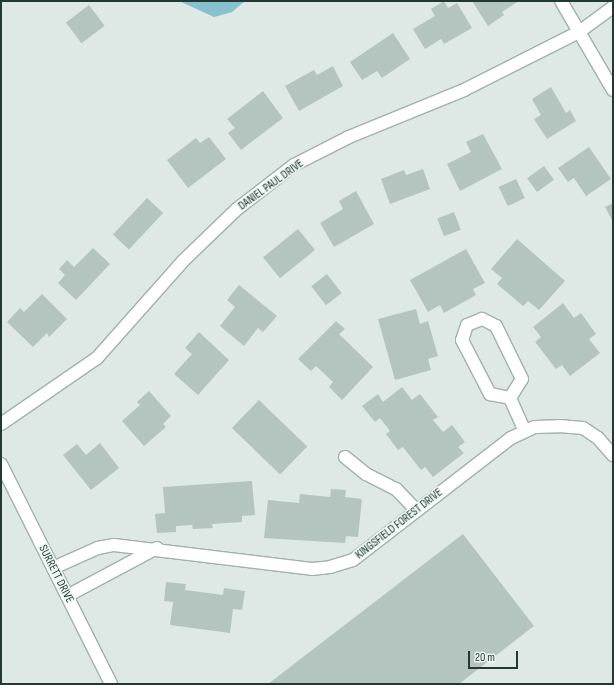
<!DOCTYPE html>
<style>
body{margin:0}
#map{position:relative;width:614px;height:685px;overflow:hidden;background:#dee9e5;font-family:"Sofia Sans Condensed",sans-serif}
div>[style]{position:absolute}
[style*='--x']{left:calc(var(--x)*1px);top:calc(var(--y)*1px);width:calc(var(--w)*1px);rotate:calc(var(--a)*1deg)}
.water>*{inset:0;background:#87c0ce}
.building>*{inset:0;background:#b4c4be;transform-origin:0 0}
.roads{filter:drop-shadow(1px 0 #a1b1ac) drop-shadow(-1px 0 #a1b1ac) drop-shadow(0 1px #a1b1ac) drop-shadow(0 -1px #a1b1ac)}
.minor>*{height:12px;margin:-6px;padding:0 6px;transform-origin:6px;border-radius:6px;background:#fff}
span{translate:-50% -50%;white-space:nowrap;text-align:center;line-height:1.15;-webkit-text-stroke:3.5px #eef6f3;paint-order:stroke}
.street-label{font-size:12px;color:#203933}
.frame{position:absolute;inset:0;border:2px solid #203933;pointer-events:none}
.scale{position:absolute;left:468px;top:651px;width:50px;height:18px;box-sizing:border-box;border:2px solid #203933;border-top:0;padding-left:5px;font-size:12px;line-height:14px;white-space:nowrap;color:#203933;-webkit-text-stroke:3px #eef6f3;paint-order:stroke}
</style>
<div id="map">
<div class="water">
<i style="clip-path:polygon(179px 1px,245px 1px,232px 12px,214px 17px)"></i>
</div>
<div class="building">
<i style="clip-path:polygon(444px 1px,448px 8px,457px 3px,472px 28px,444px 44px,441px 39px,425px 49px,413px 29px,435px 16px,431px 9px)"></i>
<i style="clip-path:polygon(472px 1px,519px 1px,502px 12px,504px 15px,488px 26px)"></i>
<i style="left:89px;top:5px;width:26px;height:29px;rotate:53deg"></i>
<i style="clip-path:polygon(393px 33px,410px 59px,382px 78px,377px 71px,362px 80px,350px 62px)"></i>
<i style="clip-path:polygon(333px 66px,343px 86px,299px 111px,285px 86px,314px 70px,317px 75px)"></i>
<i style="clip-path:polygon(551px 87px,566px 113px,570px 110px,576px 121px,547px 139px,534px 119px,541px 115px,532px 99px)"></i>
<i style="clip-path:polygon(263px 91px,283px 118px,241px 150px,228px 133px,235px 128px,227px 119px)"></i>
<i style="clip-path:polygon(483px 134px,502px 169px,460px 191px,447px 164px,471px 152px,466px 142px)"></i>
<i style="clip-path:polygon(209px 137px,226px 159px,188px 188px,167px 160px,196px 138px,200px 143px)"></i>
<i style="clip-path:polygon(589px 147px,611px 179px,586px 196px,574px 178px,568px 182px,558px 168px)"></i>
<i style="left:544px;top:166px;width:17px;height:21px;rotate:54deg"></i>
<i style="clip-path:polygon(423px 169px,430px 189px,390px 204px,381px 179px,404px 170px,406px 175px)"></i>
<i style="left:516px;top:179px;width:21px;height:19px;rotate:65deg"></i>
<i style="clip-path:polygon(356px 191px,374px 224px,334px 247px,320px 223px,343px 209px,339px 201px)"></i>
<i style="left:147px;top:198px;width:22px;height:50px;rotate:43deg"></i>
<i style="clip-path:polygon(613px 203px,613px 222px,605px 207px)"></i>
<i style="left:454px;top:212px;width:19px;height:18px;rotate:69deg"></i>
<i style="left:298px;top:229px;width:27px;height:45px;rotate:51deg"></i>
<i style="clip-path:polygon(517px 239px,565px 281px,539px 310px,528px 301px,523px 306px,497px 284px,502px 278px,491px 269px)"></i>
<i style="clip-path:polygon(93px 248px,110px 264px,76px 300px,58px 283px,65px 275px,59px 269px,67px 260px,74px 267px)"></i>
<i style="clip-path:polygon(466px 249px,485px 283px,473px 289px,476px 295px,444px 313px,440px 305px,428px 312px,410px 280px)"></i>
<i style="left:327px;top:274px;width:24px;height:20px;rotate:52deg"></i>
<i style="clip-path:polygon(239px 285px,277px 316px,263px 332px,258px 328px,244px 346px,220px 326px,235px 307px,227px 300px)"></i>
<i style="clip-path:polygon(42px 294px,67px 319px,49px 337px,47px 333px,33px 347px,7px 322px,20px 308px,24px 312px)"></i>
<i style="clip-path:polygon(563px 303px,574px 318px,581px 313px,596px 334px,589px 339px,600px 353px,570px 376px,562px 365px,556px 369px,535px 342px,541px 337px,533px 327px)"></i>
<i style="clip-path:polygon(416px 309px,420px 324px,428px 321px,438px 356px,428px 359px,431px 370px,395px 380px,378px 319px)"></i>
<i style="clip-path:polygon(336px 321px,345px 329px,339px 334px,373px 367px,342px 400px,329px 387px,333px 382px,316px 366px,311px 371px,298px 359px)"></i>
<i style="clip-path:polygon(199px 332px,229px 360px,198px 395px,174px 374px,192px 354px,185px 348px)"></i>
<i style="clip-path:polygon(402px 387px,412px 400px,420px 394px,438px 417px,433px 420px,443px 432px,452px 425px,465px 442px,458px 447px,464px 453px,433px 477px,425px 467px,421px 470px,403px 447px,398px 450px,386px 434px,390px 431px,380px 418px,375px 422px,362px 406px,378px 394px,383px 402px)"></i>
<i style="clip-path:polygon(149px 391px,171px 416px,163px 424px,166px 427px,144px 446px,122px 421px,140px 405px,137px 402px)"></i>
<i style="left:259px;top:400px;width:67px;height:39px;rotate:44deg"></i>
<i style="clip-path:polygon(100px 443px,119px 468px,91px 490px,63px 455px,77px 444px,86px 455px)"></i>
<i style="clip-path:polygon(252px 481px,255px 515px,242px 516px,242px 522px,212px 524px,213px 528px,193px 529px,192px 525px,176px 526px,176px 532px,157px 533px,155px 514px,165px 513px,163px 487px)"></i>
<i style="clip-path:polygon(331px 489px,346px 490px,345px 497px,362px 499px,358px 537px,346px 536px,345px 543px,264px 538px,268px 500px,299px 503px,300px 494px,330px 497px)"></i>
<i style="clip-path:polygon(463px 534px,534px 626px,459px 684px,268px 684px)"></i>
<i style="clip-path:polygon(166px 582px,186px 584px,185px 590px,223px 595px,224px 588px,245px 591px,242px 610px,233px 609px,230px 633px,170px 625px,173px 602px,164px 601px)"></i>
</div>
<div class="roads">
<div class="minor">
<i style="--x:561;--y:1;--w:103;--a:59.7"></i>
<i style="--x:510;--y:398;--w:22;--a:-58"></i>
<i style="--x:522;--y:379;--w:59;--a:-116.1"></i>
<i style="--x:496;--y:326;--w:16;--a:-153"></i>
<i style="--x:482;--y:319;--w:16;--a:158"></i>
<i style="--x:467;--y:325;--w:16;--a:108"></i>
<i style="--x:462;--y:340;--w:61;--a:62.6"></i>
<i style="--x:490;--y:394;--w:20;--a:11"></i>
<i style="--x:510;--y:398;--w:36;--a:66"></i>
<i style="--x:1;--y:424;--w:116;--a:-34.5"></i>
<i style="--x:97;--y:358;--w:131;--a:-48.4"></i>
<i style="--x:184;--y:260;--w:74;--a:-43.9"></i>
<i style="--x:237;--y:209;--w:72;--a:-37.7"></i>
<i style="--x:294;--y:165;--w:62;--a:-27"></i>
<i style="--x:349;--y:137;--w:124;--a:-22.2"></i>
<i style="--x:464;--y:90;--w:129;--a:-26.8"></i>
<i style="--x:579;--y:32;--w:42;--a:-36.3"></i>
<i style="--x:345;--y:457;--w:27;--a:39"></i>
<i style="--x:366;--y:474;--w:34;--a:27"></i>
<i style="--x:396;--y:489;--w:30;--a:46"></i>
<i style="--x:1;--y:464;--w:246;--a:63.4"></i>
<i style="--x:53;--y:568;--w:49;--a:-24"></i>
<i style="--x:98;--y:548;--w:16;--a:-11"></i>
<i style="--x:114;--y:545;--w:199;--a:6.9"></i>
<i style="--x:312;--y:569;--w:18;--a:-6"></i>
<i style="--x:330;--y:567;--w:24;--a:-17"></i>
<i style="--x:353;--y:560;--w:200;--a:-37.7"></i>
<i style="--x:511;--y:438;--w:26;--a:-25"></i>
<i style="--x:535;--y:427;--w:24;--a:-2"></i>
<i style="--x:559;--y:426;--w:24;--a:5"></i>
<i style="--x:583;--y:428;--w:18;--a:34"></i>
<i style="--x:598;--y:438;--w:23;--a:49"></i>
<i style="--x:67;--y:596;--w:102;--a:-28.1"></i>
</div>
</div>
<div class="street-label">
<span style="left:271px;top:185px;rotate:-36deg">DANIEL PAUL DRIVE</span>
<span style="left:399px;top:524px;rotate:-38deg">KINGSFIELD FOREST DRIVE</span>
<span style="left:56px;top:574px;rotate:63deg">SURRETT DRIVE</span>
</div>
<div class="frame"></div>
<div class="scale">20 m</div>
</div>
